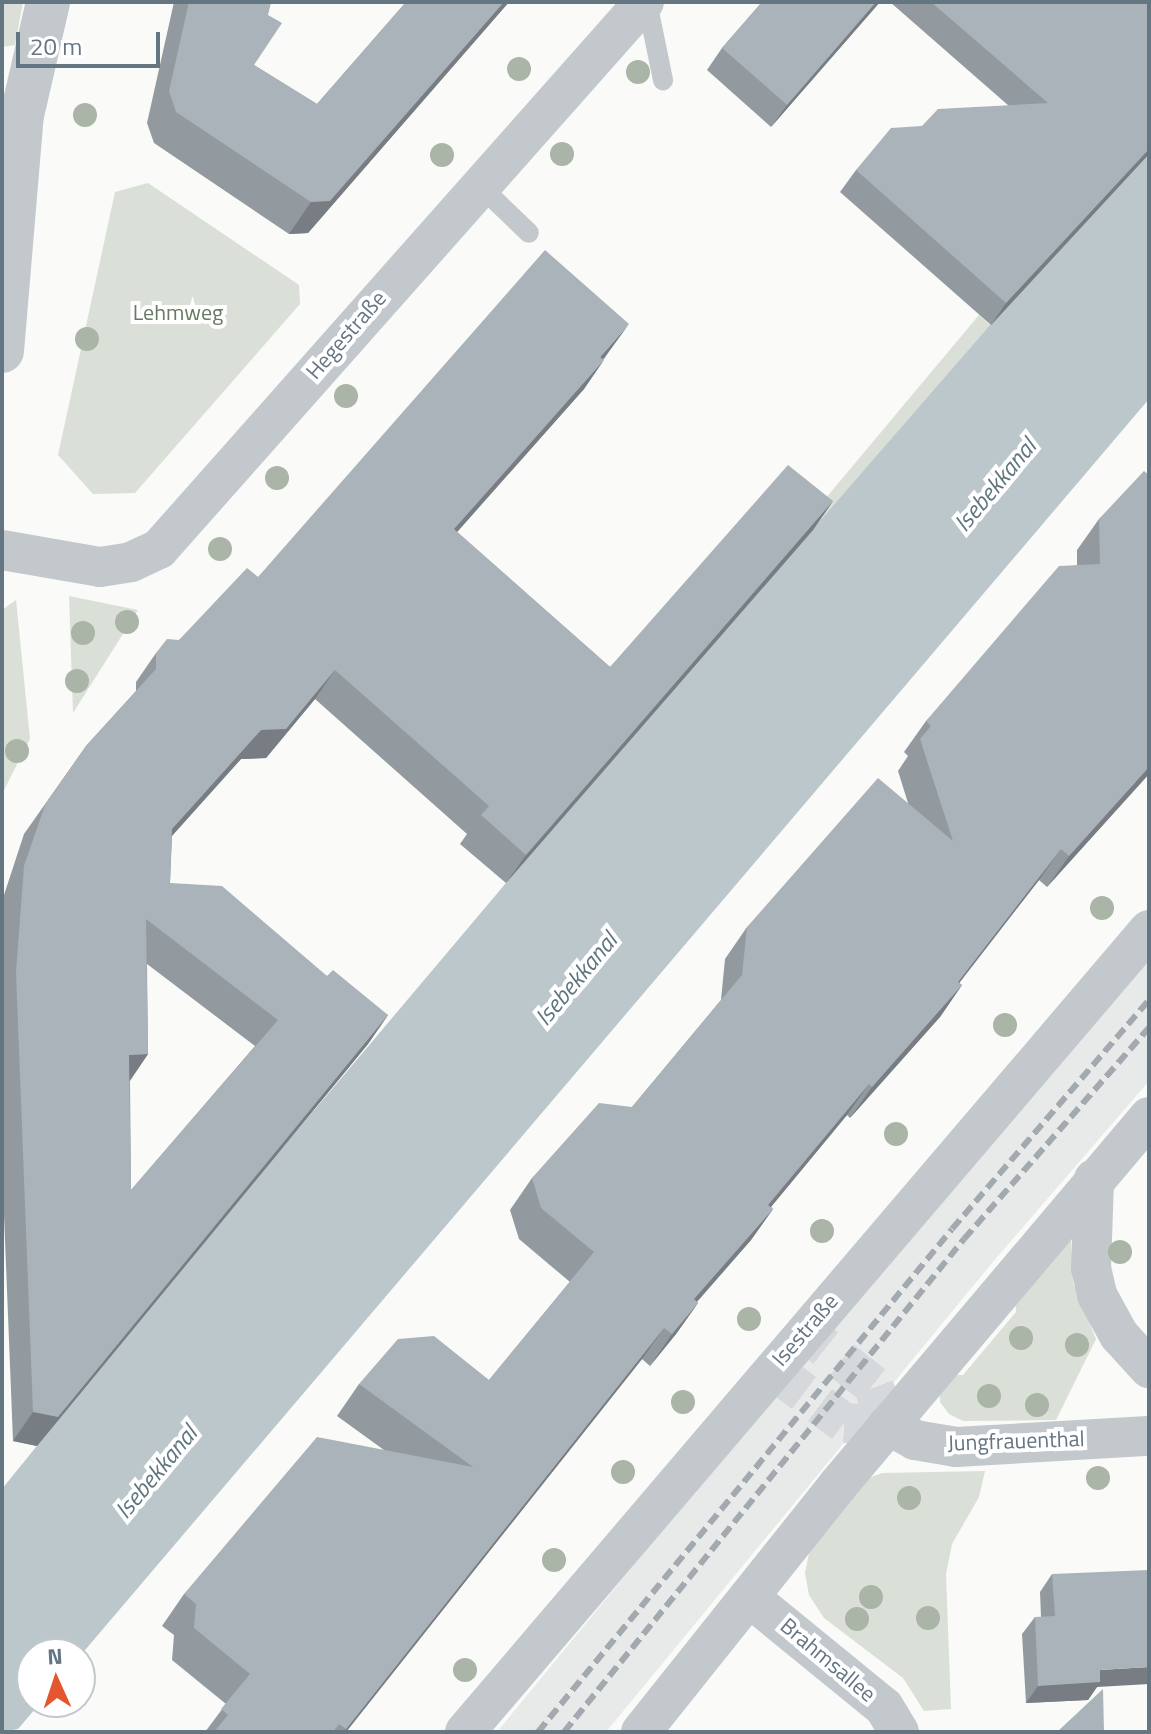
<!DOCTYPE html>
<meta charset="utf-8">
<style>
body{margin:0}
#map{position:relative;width:1151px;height:1734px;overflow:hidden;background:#fafaf8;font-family:"Titillium Web",sans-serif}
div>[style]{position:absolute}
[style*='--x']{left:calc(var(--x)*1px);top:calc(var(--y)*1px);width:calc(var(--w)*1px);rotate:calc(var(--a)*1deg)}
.built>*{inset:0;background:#e8e9e9}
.green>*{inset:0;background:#dadfd7}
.water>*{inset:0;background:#bbc7cb}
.minor-tunnel>*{height:40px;margin-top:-20px;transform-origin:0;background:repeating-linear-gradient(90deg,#d5d9db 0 40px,transparent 0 60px)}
.service>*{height:20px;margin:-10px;padding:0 10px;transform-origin:10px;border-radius:10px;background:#c3c8cc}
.minor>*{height:40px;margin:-20px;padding:0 20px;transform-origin:20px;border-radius:20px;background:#c3c8cc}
.tertiary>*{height:44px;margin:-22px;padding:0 22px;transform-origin:22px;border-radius:22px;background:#c3c8cc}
.rail>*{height:6px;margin-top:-3px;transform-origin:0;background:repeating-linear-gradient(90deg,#a2aab0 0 12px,transparent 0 18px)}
.trees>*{width:24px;height:24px;margin:-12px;border-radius:50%;background:#aab4a7}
.wall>*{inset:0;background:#929a9f}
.shaded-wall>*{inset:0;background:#777d82}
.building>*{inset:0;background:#aab3b9}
span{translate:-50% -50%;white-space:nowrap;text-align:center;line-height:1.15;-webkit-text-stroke:8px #fff;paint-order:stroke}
.park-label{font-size:22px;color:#687a64}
.street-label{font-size:22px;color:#657683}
.water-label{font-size:24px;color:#60757c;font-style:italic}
.frame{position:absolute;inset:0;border:4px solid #657683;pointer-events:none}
.north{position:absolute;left:16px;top:1638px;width:80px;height:80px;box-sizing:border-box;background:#fff;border:2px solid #c1c8cd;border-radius:50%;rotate:357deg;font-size:22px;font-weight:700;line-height:32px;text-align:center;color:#657683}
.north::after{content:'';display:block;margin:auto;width:28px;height:36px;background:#e4572e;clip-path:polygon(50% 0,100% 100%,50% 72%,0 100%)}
.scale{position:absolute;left:16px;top:32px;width:144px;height:36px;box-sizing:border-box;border:4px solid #657683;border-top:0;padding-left:10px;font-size:24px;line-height:28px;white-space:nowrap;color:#657683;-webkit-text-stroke:6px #fff;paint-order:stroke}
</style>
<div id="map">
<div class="built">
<i style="clip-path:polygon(1149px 955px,1149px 1081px,992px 1263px,606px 1732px,497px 1732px,929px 1205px)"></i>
</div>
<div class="green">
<i style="clip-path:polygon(2px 2px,23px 2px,15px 45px,2px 47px)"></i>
<i style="clip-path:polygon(148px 183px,299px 285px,300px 304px,135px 493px,93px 494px,58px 455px,115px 192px)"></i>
<i style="clip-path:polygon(979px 315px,990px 325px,813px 530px,805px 523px)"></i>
<i style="clip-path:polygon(69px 596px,138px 610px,73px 713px)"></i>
<i style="clip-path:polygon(16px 600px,30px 739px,2px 794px,2px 610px)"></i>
<i style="clip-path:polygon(1071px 1238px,1073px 1283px,1096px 1339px,1056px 1420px,963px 1421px,949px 1414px,940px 1402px,939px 1387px,947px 1375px,963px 1375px,1016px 1312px,1015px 1292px)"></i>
<i style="clip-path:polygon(985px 1471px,979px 1497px,952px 1544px,946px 1574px,951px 1709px,924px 1711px,903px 1678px,824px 1618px,809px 1595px,805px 1573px,810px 1548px,861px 1481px,882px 1473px)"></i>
</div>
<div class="water">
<i style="clip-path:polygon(1149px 150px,1149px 399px,80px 1656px,32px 1654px,32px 1702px,41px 1702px,18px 1729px,2px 1732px,2px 1489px,176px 1274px,506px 883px,990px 325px)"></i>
</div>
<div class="minor-tunnel">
<i style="--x:772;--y:1369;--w:90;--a:36.9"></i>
<i style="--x:844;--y:1423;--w:44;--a:2.6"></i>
<i style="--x:888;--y:1425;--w:43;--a:-110.6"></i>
<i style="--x:873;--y:1385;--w:88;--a:-142"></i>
</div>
<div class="service">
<i style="--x:647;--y:2;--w:80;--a:78.4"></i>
<i style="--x:479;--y:185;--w:69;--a:43.8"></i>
</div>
<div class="minor">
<i style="--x:2;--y:550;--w:99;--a:9.8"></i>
<i style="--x:100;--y:567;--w:31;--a:-9"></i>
<i style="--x:131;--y:562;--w:31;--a:-25"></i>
<i style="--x:159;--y:549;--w:731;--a:-48.44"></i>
<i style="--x:1094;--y:1179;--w:89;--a:91.9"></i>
<i style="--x:1091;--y:1268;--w:28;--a:77"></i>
<i style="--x:1097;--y:1295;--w:46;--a:61.2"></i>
<i style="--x:1119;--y:1335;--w:45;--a:47.7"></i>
<i style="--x:888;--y:1425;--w:31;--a:29"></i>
<i style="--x:915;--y:1440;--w:42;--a:9.7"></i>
<i style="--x:956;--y:1447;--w:193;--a:-3.3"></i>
<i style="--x:749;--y:1597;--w:174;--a:39.2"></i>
<i style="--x:884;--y:1707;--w:29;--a:59"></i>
<i style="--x:465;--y:1732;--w:1054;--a:-49.54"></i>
<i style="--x:641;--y:1732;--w:316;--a:-51.4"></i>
<i style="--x:838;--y:1485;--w:482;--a:-49.8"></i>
</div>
<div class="tertiary">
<i style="--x:2;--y:351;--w:237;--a:-85.2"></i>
<i style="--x:22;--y:115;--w:116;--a:-77"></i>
</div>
<div class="rail">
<i style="--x:538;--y:1732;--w:651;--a:-50.54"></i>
<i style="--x:952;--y:1229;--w:302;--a:-49.3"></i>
<i style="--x:564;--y:1732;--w:635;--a:-50.95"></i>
<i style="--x:964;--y:1239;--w:281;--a:-48.8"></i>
</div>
<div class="trees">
<i style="left:519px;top:69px"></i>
<i style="left:638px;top:72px"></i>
<i style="left:85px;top:115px"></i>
<i style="left:562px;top:154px"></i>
<i style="left:442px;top:155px"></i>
<i style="left:87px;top:339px"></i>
<i style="left:346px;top:396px"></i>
<i style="left:277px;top:478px"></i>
<i style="left:220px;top:549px"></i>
<i style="left:127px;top:622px"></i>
<i style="left:83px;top:633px"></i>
<i style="left:77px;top:681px"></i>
<i style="left:17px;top:751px"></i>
<i style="left:1102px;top:908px"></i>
<i style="left:1005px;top:1025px"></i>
<i style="left:896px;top:1134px"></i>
<i style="left:822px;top:1231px"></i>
<i style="left:1120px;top:1252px"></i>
<i style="left:749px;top:1319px"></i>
<i style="left:1021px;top:1338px"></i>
<i style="left:1077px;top:1345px"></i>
<i style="left:989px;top:1396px"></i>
<i style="left:683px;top:1402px"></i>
<i style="left:1037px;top:1405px"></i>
<i style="left:623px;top:1472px"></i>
<i style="left:1098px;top:1478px"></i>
<i style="left:909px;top:1498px"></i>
<i style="left:554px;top:1560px"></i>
<i style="left:871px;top:1597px"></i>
<i style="left:928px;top:1618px"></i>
<i style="left:857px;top:1619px"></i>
<i style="left:465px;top:1670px"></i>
</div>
<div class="wall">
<i style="clip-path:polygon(174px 2px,271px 2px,254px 65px,317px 104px,406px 2px,509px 2px,308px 233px,289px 234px,154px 143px,147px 123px)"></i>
<i style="clip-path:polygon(762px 2px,880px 2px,771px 127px,707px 70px,722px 48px)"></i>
<i style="clip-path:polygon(890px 2px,1149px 2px,1149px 154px,991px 325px,840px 192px,856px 170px,922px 126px,1009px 106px)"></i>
<i style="clip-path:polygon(evenodd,608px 353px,584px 389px,457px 532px,610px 667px,833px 501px,813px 530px,506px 883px,460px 844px,467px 834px,315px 699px,266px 758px,241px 759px,172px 836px,170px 883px,327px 976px,388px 1015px,368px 1044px,37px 1446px,13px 1441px,2px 1165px,2px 922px,4px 895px,24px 834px,86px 746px,136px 691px,136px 682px,156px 653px,179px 640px,258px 577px,608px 353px,147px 964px,255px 1046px,131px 1190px,130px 1081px,148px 1054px,147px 964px)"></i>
<i style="clip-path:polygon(1149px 475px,1149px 774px,1047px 887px,1039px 880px,959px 983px,962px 985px,940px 1017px,850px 1118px,847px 1115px,771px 1207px,773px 1209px,751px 1240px,697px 1302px,698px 1303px,676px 1334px,650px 1366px,642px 1359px,346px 1732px,205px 1732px,226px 1704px,172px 1660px,174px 1635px,162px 1626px,184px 1594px,384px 1450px,337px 1416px,359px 1384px,489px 1380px,570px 1282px,519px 1239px,510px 1210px,532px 1178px,632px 1107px,721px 1000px,725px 959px,747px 927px,908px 803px,898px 771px,908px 756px,904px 752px,926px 721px,1077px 565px,1077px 550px,1099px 519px)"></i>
<i style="clip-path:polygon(1052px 1574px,1097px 1687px,1088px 1700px,1026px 1703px,1022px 1634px,1035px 1617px,1041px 1617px,1040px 1592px)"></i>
</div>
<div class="shaded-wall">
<i style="clip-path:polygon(504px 2px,509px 2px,308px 233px,289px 234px,311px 202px)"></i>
<i style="clip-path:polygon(876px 2px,880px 2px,771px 127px,787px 105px)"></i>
<i style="clip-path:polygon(1149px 149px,1149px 154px,991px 325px,1006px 303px)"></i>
<i style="clip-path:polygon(629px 324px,608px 353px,580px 386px,600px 357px)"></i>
<i style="clip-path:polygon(604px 360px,584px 389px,434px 558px,454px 529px)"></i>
<i style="clip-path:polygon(833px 501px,813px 530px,506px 883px,526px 855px)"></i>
<i style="clip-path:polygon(335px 670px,315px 699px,266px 758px,241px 759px,152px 858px,172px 829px,261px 730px)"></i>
<i style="clip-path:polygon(1149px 767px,1149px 774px,1047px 887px,1069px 856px)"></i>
<i style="clip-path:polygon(1061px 849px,1039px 880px,936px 1013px,958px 982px)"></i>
<i style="clip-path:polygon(962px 985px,940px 1017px,850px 1118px,872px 1087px)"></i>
<i style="clip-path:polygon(388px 1015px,368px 1044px,37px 1446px,13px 1441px,33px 1412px)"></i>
<i style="clip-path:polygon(148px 1054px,128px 1083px,129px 1055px)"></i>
<i style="clip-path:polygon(869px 1084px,847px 1115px,746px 1237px,768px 1205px)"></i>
<i style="clip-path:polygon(773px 1209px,751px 1240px,672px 1330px,694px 1299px)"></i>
<i style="clip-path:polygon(698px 1303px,676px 1334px,650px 1366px,672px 1334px)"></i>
<i style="clip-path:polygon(664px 1328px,642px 1359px,346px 1732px,344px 1732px)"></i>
<i style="clip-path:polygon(1149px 1667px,1149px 1684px,1097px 1687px,1088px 1700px,1026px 1703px,1038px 1686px,1100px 1670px)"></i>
</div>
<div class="building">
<i style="clip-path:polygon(189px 2px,271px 2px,268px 15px,282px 23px,254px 65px,317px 104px,406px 2px,504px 2px,330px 201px,311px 202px,176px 112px,169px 91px)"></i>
<i style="clip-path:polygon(762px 2px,876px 2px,787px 105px,722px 48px)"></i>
<i style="clip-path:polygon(931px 2px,1149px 2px,1149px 149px,1006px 303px,856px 170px,891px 128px,922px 126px,938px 109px,1048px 103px)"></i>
<i style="clip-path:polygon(evenodd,545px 250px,629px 324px,600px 357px,604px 360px,454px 529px,610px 667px,788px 465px,833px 501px,526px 855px,481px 815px,489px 806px,335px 670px,286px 729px,261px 730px,172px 829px,170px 883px,222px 886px,327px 976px,333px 970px,388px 1015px,58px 1417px,33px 1412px,16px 972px,24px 866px,45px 805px,86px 746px,156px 669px,156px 653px,167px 639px,179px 640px,247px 568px,258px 577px,545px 250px,146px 919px,278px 1020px,131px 1190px,129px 1055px,148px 1054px,146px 919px)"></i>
<i style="clip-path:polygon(1144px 471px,1149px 475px,1149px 767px,1069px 856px,1061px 849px,958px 982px,962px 985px,872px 1087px,869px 1084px,768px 1205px,773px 1209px,694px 1299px,698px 1303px,672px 1334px,664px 1328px,346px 1729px,339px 1724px,333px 1732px,214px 1732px,228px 1715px,221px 1709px,250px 1674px,194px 1628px,196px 1604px,184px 1594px,317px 1437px,473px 1467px,359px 1384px,398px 1339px,434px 1336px,489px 1380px,594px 1252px,541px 1208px,532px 1178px,599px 1103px,632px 1107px,742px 975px,747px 927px,878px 778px,953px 841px,920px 739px,931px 726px,926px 721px,1059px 566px,1100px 564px,1099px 519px)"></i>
<i style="clip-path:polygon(1149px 1570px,1149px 1667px,1100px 1670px,1100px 1682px,1038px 1686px,1035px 1617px,1055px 1616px,1052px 1574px)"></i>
<i style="clip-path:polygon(1103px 1689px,1104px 1732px,1057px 1732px)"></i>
</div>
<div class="park-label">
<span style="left:178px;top:313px">Lehmweg</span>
</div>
<div class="street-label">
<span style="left:346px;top:335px;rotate:-49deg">Hegestraße</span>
<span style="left:805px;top:1330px;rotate:-49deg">Isestraße</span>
<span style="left:1016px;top:1441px;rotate:-2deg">Jungfrauenthal</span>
<span style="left:828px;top:1660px;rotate:40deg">Brahmsallee</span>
</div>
<div class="water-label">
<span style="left:995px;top:485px;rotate:-50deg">Isebekkanal</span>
<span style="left:576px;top:979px;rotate:-50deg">Isebekkanal</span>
<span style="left:156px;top:1472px;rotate:-50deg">Isebekkanal</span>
</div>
<div class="frame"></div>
<div class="north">N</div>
<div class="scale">20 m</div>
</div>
